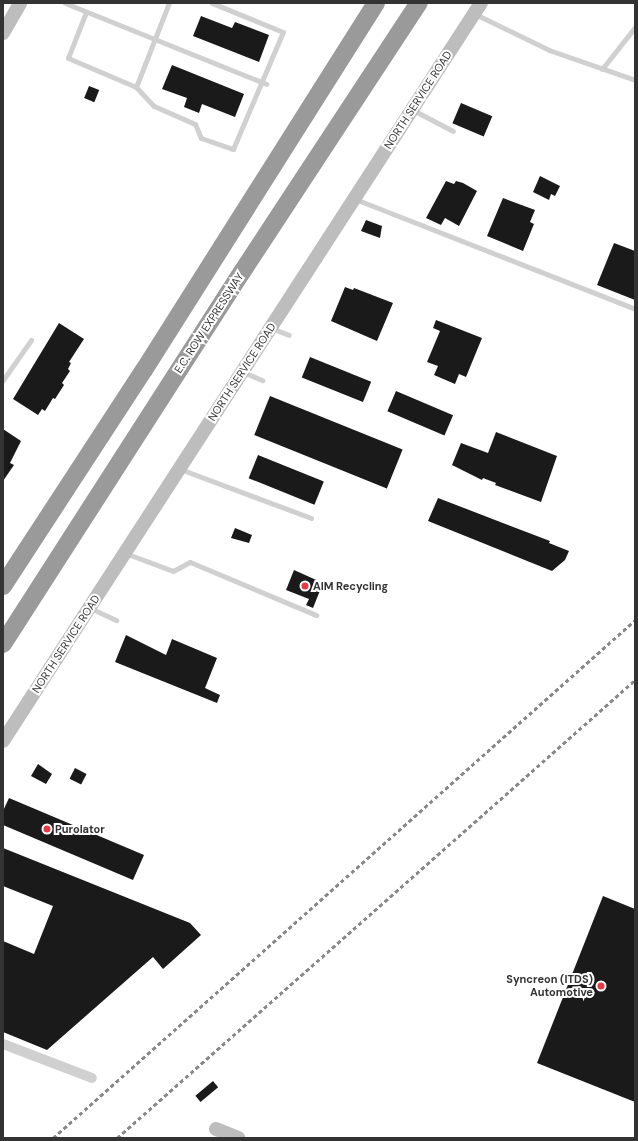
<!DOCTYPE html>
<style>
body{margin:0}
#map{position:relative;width:638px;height:1141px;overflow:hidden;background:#fff;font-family:"DM Sans",sans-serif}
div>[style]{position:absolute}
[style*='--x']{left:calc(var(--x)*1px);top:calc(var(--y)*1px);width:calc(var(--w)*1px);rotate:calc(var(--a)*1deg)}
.building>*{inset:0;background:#1a1a1a;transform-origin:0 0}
.lane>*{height:5px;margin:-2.5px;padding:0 2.5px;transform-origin:2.5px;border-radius:2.5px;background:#d0d0d0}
.street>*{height:10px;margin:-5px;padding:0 5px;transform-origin:5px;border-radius:5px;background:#d0d0d0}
.secondary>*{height:14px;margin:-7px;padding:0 7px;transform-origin:7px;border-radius:7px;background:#bdbdbd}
.highway>*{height:18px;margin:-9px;padding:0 9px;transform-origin:9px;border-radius:9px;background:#9a9a9a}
.rail>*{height:2.5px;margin-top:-1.25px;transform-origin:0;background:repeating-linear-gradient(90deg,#888 0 4px,transparent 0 7px)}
.dots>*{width:11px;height:11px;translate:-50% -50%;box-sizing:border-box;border:2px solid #fff;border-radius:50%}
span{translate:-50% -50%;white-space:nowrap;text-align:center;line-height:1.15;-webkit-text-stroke:4px #fff;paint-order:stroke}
.street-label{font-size:11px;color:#333}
.poi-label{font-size:11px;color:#333;font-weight:700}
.left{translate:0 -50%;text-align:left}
.right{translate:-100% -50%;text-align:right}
.frame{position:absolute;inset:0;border:4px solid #333;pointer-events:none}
</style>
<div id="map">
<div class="building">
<i style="clip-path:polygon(201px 16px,232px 28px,235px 22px,269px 35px,259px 62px,193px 36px)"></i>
<i style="clip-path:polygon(172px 65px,244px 94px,235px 117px,202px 104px,199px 113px,184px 107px,187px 98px,162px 89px)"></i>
<i style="left:89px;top:86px;width:11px;height:13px;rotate:22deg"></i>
<i style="left:461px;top:103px;width:34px;height:22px;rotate:23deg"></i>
<i style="clip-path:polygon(540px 176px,560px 186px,555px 196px,551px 194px,549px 200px,533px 192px)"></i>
<i style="clip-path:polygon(446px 181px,454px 184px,456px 181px,463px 183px,477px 191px,459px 226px,445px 218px,441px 225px,426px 218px)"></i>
<i style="clip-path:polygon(503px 198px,535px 210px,530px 222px,534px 224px,523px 251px,487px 236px)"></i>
<i style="clip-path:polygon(366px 220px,382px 226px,380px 238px,361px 231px)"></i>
<i style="clip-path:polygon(614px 243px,635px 251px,635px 300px,597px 285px)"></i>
<i style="clip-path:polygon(345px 287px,353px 290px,354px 288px,393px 303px,377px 341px,331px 321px)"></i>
<i style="clip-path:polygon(436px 320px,482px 338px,466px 377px,459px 374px,455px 384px,434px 375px,438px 366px,427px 362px,440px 331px,433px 328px)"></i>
<i style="clip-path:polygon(59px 323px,84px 339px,69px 362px,71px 363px,68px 369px,70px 371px,62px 383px,64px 385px,55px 399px,53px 398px,45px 411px,42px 409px,38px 415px,13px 399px)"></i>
<i style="left:310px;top:357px;width:66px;height:22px;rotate:22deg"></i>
<i style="left:396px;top:391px;width:62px;height:22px;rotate:23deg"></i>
<i style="left:270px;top:396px;width:143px;height:42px;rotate:22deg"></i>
<i style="clip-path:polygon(3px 429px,21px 441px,10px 463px,14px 465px,3px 481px)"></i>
<i style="clip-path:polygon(496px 432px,557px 456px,541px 502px,495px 485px,496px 483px,483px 478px,482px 480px,452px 465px,461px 443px,488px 453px)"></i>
<i style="left:258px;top:455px;width:71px;height:25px;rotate:22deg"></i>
<i style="clip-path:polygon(438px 498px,550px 541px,549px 543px,569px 551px,565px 560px,552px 571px,428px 521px)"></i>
<i style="clip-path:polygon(235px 528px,252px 535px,249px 543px,231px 538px)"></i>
<i style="clip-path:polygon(294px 570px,323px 583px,313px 608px,306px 605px,309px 599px,286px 590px)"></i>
<i style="clip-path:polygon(126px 635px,166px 655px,172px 639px,217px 658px,205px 688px,220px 695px,217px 703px,115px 662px)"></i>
<i style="clip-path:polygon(38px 764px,52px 774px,46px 784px,31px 776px)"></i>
<i style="left:75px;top:768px;width:13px;height:12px;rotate:27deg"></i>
<i style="clip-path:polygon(9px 798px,144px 855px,133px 880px,3px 825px,3px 811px)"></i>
<i style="clip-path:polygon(3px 848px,190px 923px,201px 935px,163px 969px,153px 957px,47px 1050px,3px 1032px,3px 941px,34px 954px,53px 906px,3px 886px)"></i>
<i style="clip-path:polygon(603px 896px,635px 909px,635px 1102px,537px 1063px)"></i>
<i style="left:213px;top:1081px;width:8px;height:23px;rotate:50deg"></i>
</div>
<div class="lane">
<i style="--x:65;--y:3;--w:217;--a:21.9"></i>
<i style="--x:86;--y:12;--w:49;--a:111.4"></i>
<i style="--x:68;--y:58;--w:74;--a:23.1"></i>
<i style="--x:136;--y:87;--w:26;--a:47"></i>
<i style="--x:154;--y:106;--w:45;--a:23.7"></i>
<i style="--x:195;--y:124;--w:15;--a:67"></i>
<i style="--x:201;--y:138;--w:34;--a:19"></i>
<i style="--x:233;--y:149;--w:127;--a:-66.9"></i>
<i style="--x:283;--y:32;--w:77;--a:-157.8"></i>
<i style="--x:475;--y:14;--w:82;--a:25.9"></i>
<i style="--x:549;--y:50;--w:91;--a:19.2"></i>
<i style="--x:602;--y:69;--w:53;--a:-51.8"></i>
<i style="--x:136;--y:87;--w:90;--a:-68.6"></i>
<i style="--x:413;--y:110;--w:45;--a:27.7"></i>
<i style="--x:355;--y:199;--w:301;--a:21.4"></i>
<i style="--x:271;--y:328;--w:19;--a:21"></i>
<i style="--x:243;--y:372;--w:21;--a:23"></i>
<i style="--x:3;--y:380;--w:49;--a:-55"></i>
<i style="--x:180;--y:469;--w:140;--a:20.5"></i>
<i style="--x:125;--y:553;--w:51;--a:20.6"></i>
<i style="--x:173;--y:571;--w:19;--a:-28"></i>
<i style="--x:190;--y:562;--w:137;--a:22.8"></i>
<i style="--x:90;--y:608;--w:29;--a:25"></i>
</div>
<div class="street">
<i style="--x:3;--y:1044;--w:95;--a:20.9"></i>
</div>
<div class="secondary">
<i style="--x:3;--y:33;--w:34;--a:-60"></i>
<i style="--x:3;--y:741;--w:879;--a:-57.07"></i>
<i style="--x:216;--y:1129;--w:24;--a:22"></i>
</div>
<div class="highway">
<i style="--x:3;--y:586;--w:258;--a:-56.9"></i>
<i style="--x:144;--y:370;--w:434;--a:-57.7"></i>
<i style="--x:3;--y:644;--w:442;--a:-57.3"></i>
<i style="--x:242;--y:272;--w:322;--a:-56.7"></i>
</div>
<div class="rail">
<i style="--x:53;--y:1138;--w:779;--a:-41.67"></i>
<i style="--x:117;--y:1138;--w:691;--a:-41.48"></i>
</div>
<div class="dots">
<i style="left:305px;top:586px;background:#e63946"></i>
<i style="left:47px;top:829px;background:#e63946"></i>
<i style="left:601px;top:986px;background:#e63946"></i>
</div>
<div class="street-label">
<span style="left:418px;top:100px;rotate:-57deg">NORTH SERVICE ROAD</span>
<span style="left:209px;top:323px;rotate:-57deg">E.C. ROW EXPRESSWAY</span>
<span style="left:242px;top:372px;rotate:-57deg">NORTH SERVICE ROAD</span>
<span style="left:66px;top:644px;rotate:-57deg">NORTH SERVICE ROAD</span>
</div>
<div class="poi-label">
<span class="left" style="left:313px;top:586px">AIM Recycling</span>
<span class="left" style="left:55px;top:829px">Purolator</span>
<span class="right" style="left:593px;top:986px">Syncreon (ITDS)<br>Automotive</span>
</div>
<div class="frame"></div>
</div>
